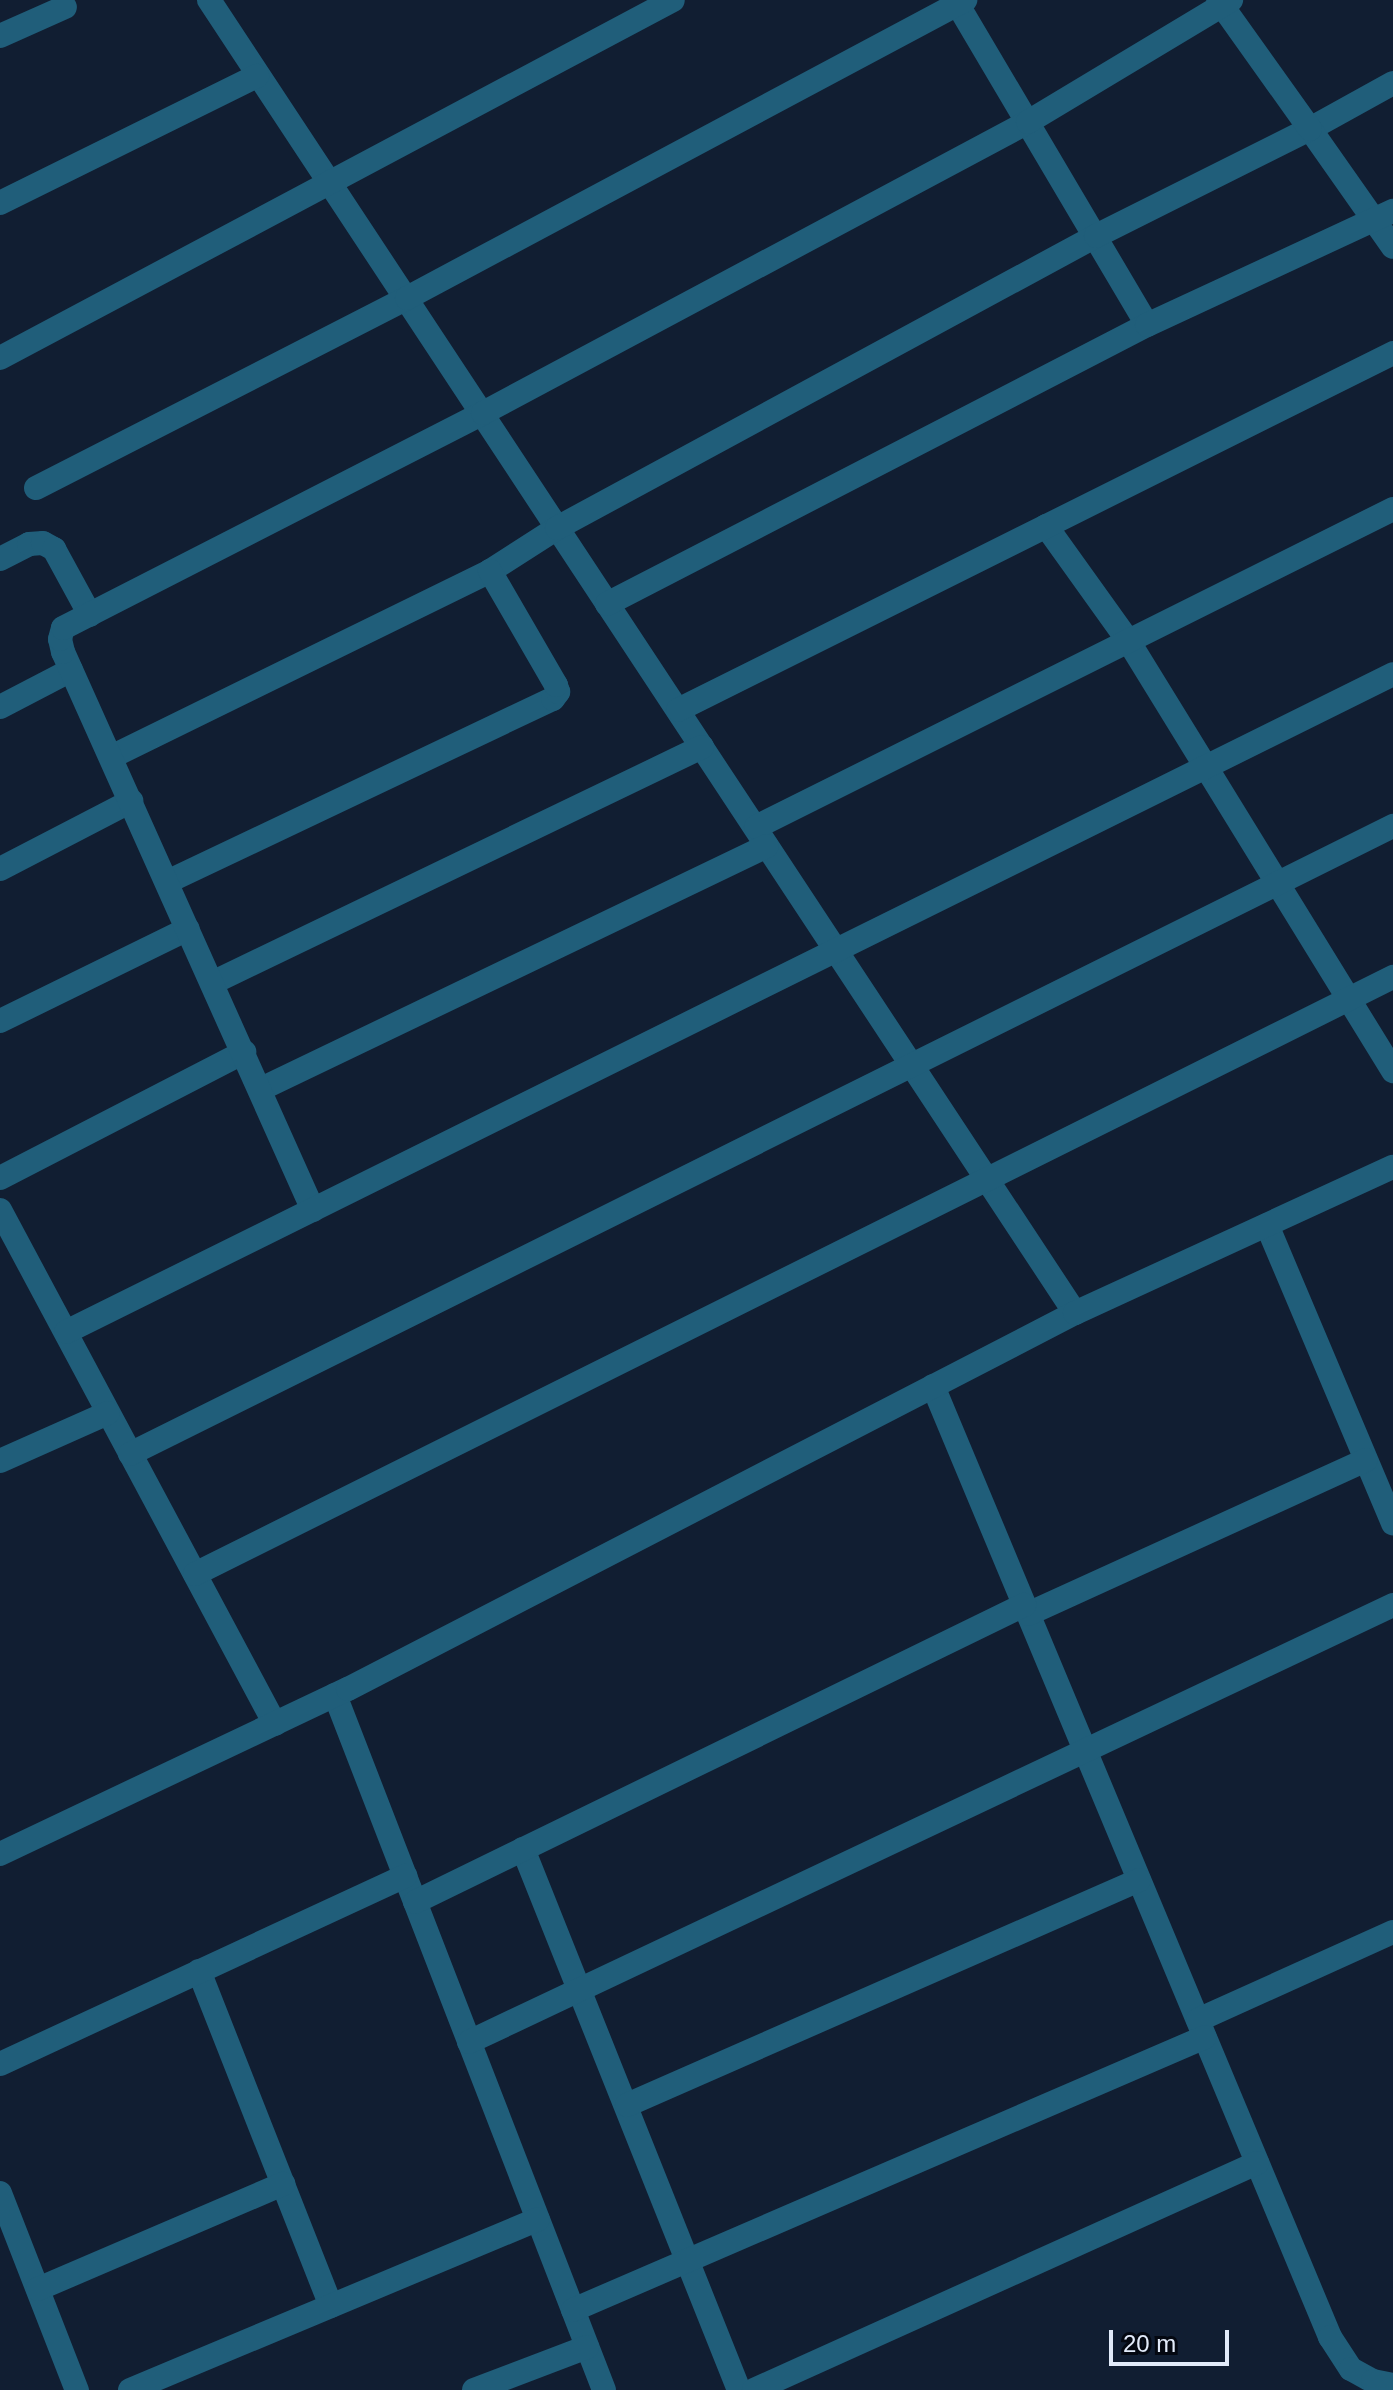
<!DOCTYPE html>
<style>
body{margin:0}
#map{position:relative;width:1393px;height:2390px;overflow:hidden;background:#111e32;font-family:Helvetica,sans-serif}
div>[style]{position:absolute}
[style*='--x']{left:calc(var(--x)*1px);top:calc(var(--y)*1px);width:calc(var(--w)*1px);rotate:calc(var(--a)*1deg)}
.minor>*{height:24px;margin:-12px;padding:0 12px;transform-origin:12px;border-radius:12px;background:#205e7a}
span{translate:-50% -50%;white-space:nowrap;text-align:center;line-height:1.15;-webkit-text-stroke:6px #040811;paint-order:stroke}
.scale{position:absolute;left:1109px;top:2330px;width:120px;height:36px;box-sizing:border-box;border:4px solid #e2ebfa;border-top:0;padding-left:10px;font-size:24px;line-height:28px;white-space:nowrap;color:#e2ebfa;-webkit-text-stroke:6px #040811;paint-order:stroke}
</style>
<div id="map">
<div class="minor">
<i style="--x:209;--y:0;--w:1573;--a:56.59"></i>
<i style="--x:955;--y:0;--w:377;--a:59.4"></i>
<i style="--x:0;--y:36;--w:71;--a:-24"></i>
<i style="--x:1393;--y:83;--w:95;--a:151"></i>
<i style="--x:1310;--y:129;--w:144;--a:54.9"></i>
<i style="--x:0;--y:203;--w:287;--a:-26.3"></i>
<i style="--x:0;--y:358;--w:762;--a:-28.01"></i>
<i style="--x:36;--y:488;--w:417;--a:-27.1"></i>
<i style="--x:407;--y:298;--w:633;--a:-28.1"></i>
<i style="--x:1046;--y:526;--w:143;--a:54.4"></i>
<i style="--x:1129;--y:642;--w:504;--a:58.39"></i>
<i style="--x:0;--y:559;--w:33;--a:-27"></i>
<i style="--x:29;--y:544;--w:14;--a:-4"></i>
<i style="--x:43;--y:543;--w:13;--a:29"></i>
<i style="--x:54;--y:549;--w:75;--a:61.4"></i>
<i style="--x:607;--y:604;--w:608;--a:-27.32"></i>
<i style="--x:1147;--y:325;--w:271;--a:-24.9"></i>
<i style="--x:0;--y:707;--w:80;--a:-27.5"></i>
<i style="--x:678;--y:710;--w:799;--a:-26.53"></i>
<i style="--x:111;--y:757;--w:422;--a:-26.1"></i>
<i style="--x:490;--y:571;--w:80;--a:-32.7"></i>
<i style="--x:557;--y:528;--w:613;--a:-28.45"></i>
<i style="--x:1096;--y:236;--w:239;--a:-26.6"></i>
<i style="--x:1310;--y:129;--w:158;--a:-125.5"></i>
<i style="--x:756;--y:827;--w:712;--a:-26.53"></i>
<i style="--x:0;--y:869;--w:148;--a:-27.4"></i>
<i style="--x:167;--y:882;--w:427;--a:-25.4"></i>
<i style="--x:553;--y:699;--w:9;--a:-54"></i>
<i style="--x:558;--y:692;--w:7;--a:-106"></i>
<i style="--x:556;--y:685;--w:132;--a:-120.1"></i>
<i style="--x:212;--y:983;--w:544;--a:-25.72"></i>
<i style="--x:0;--y:1021;--w:209;--a:-26.1"></i>
<i style="--x:261;--y:1089;--w:561;--a:-25.65"></i>
<i style="--x:0;--y:1178;--w:275;--a:-27.3"></i>
<i style="--x:0;--y:1210;--w:583;--a:61.85"></i>
<i style="--x:313;--y:1210;--w:611;--a:-114.13"></i>
<i style="--x:63;--y:652;--w:13;--a:-103"></i>
<i style="--x:60;--y:639;--w:11;--a:-75"></i>
<i style="--x:63;--y:628;--w:472;--a:-27.1"></i>
<i style="--x:483;--y:413;--w:618;--a:-28.1"></i>
<i style="--x:1028;--y:122;--w:237;--a:-31"></i>
<i style="--x:1267;--y:1225;--w:324;--a:67.1"></i>
<i style="--x:66;--y:1332;--w:1481;--a:-26.37"></i>
<i style="--x:933;--y:1386;--w:1031;--a:67.34"></i>
<i style="--x:1330;--y:2337;--w:38;--a:57"></i>
<i style="--x:1351;--y:2369;--w:25;--a:29"></i>
<i style="--x:1373;--y:2381;--w:20;--a:11"></i>
<i style="--x:130;--y:1454;--w:1411;--a:-26.44"></i>
<i style="--x:0;--y:1461;--w:118;--a:-24"></i>
<i style="--x:195;--y:1574;--w:1339;--a:-26.49"></i>
<i style="--x:1028;--y:1614;--w:371;--a:-24.5"></i>
<i style="--x:335;--y:1695;--w:745;--a:68.84"></i>
<i style="--x:523;--y:1849;--w:583;--a:68.24"></i>
<i style="--x:0;--y:1854;--w:385;--a:-25.4"></i>
<i style="--x:348;--y:1689;--w:818;--a:-27.35"></i>
<i style="--x:1075;--y:1313;--w:350;--a:-24.7"></i>
<i style="--x:415;--y:1902;--w:678;--a:-26"></i>
<i style="--x:199;--y:1971;--w:360;--a:68.5"></i>
<i style="--x:1198;--y:2020;--w:214;--a:-24.3"></i>
<i style="--x:469;--y:2042;--w:1022;--a:-25.31"></i>
<i style="--x:0;--y:2064;--w:447;--a:-24.9"></i>
<i style="--x:627;--y:2105;--w:559;--a:-23.72"></i>
<i style="--x:0;--y:2193;--w:212;--a:68.7"></i>
<i style="--x:38;--y:2289;--w:267;--a:-23.2"></i>
<i style="--x:573;--y:2310;--w:688;--a:-23.36"></i>
<i style="--x:130;--y:2390;--w:442;--a:-22.7"></i>
<i style="--x:474;--y:2390;--w:121;--a:-20.8"></i>
<i style="--x:754;--y:2390;--w:552;--a:-24.29"></i>
</div>
<div class="scale">20 m</div>
</div>
